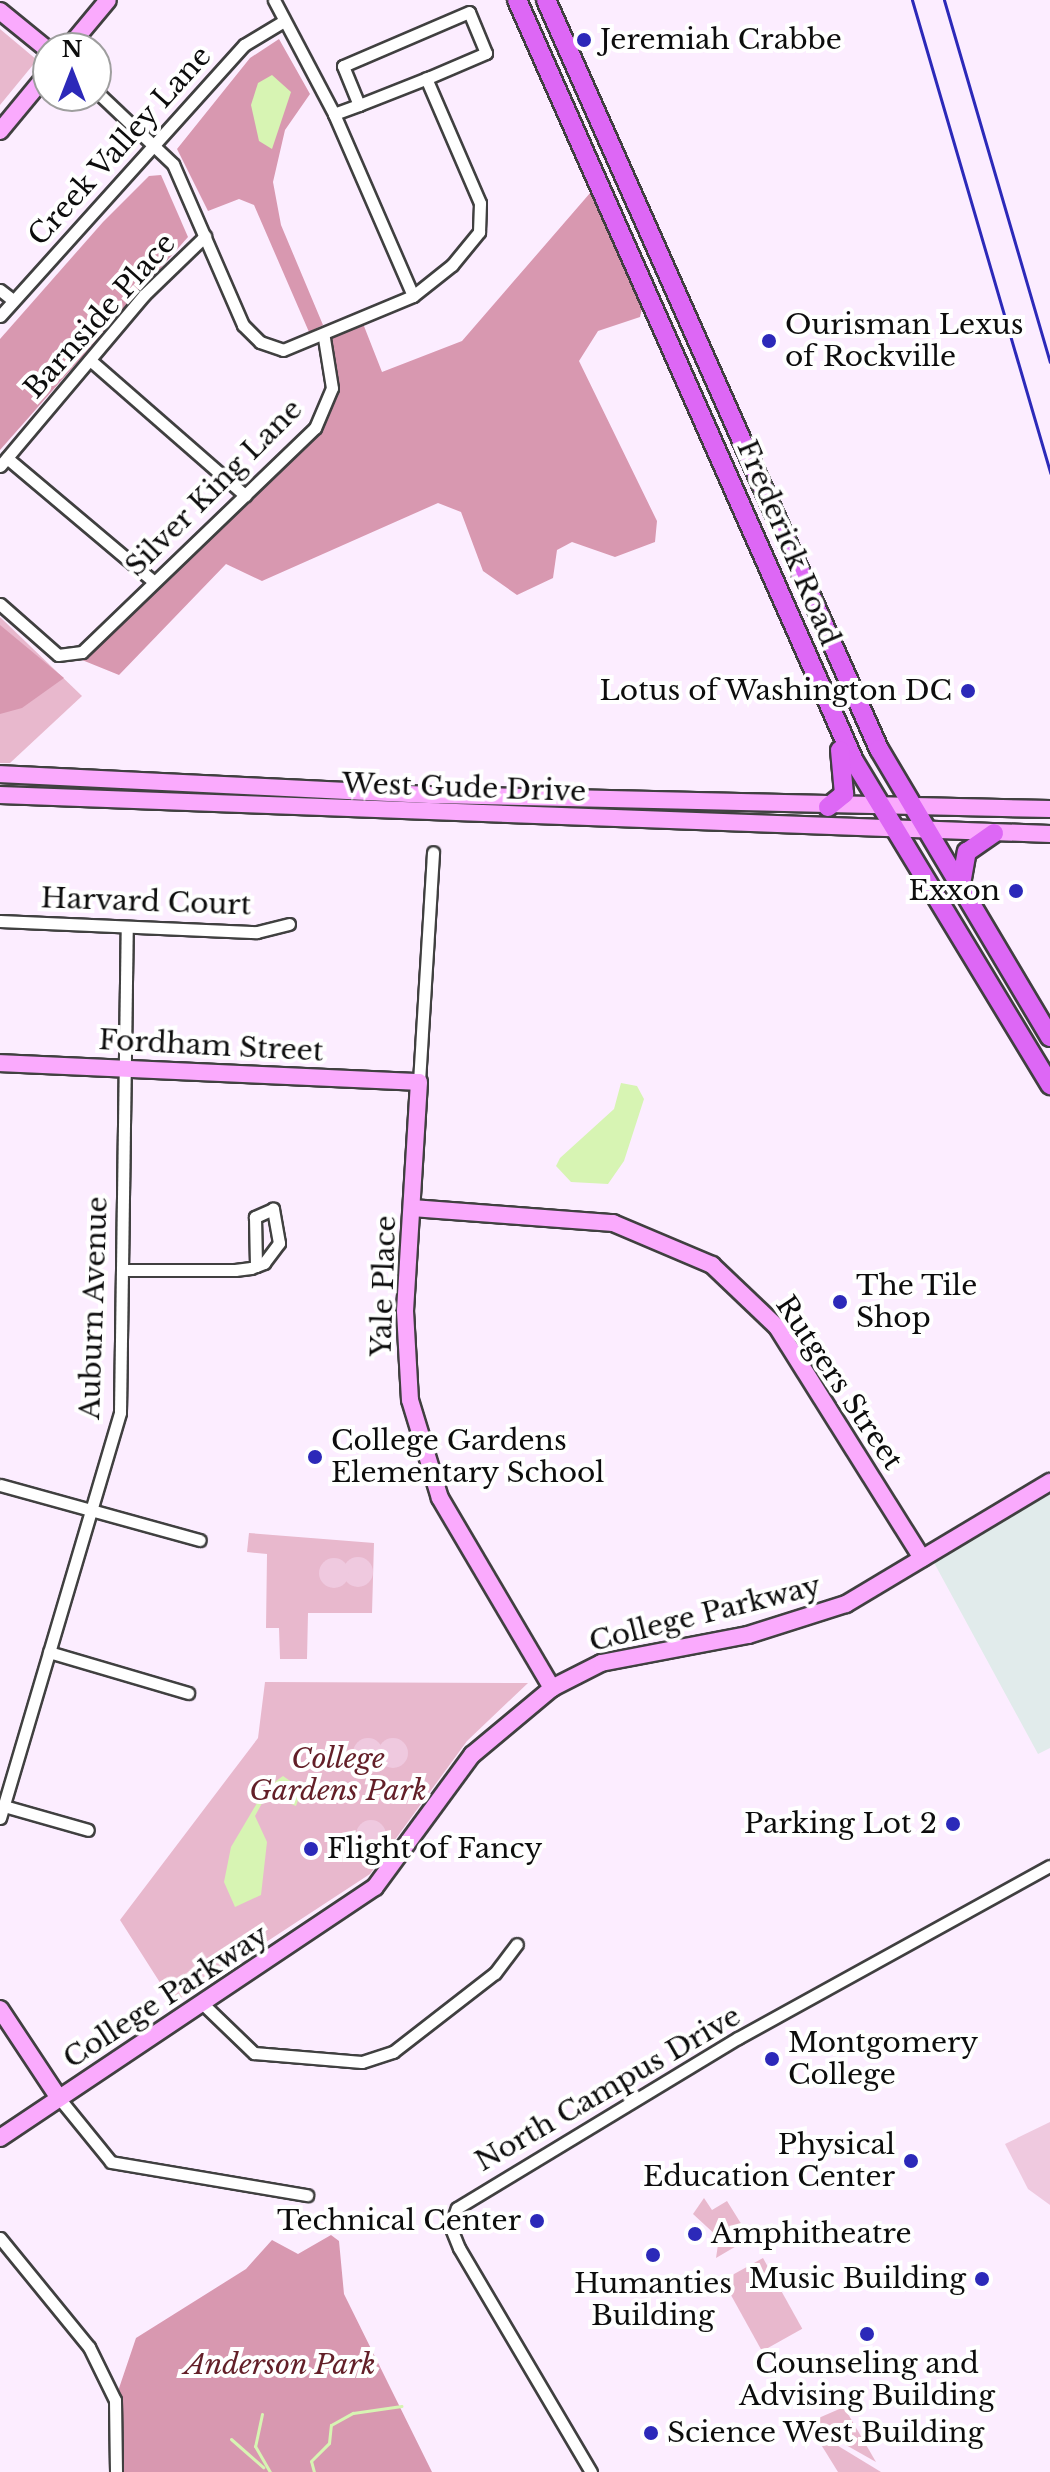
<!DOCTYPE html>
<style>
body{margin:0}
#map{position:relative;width:1050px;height:2472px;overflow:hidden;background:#fcedff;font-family:"Libre Baskerville",serif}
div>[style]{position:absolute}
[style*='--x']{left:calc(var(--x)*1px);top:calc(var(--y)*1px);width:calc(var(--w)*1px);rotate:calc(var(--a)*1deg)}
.industrial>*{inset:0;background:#e1ebeb}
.green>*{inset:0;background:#e8b8cd;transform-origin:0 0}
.forest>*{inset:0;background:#d898b0}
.pitch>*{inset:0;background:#efc9df}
.round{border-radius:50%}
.water>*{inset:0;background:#d7f4b3}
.stream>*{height:3px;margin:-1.5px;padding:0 1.5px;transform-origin:1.5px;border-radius:1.5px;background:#d7f4b3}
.roads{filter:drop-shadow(2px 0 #404040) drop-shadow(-2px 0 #404040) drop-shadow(0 2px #404040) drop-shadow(0 -2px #404040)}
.street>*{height:11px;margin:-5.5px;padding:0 5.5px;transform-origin:5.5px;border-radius:5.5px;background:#fff}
.secondary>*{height:16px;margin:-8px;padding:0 8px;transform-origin:8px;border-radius:8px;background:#faaafd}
.primary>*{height:18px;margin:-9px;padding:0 9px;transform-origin:9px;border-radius:9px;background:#dd67f5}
.rail>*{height:3px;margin:-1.5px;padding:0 1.5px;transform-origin:1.5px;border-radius:1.5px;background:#2c29b9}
.dots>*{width:22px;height:22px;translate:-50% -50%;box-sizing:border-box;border:4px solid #fff;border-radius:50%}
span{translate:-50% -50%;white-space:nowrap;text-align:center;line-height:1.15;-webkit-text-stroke:8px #fff;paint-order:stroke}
.poi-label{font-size:28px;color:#0d0d0d}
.left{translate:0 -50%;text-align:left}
.right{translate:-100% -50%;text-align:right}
.street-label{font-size:28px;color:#0d0d0d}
.park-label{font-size:28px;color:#631f28;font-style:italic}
.north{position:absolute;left:32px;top:32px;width:80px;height:80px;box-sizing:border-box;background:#fff;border:2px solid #9e9e9e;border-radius:50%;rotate:0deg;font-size:22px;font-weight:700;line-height:32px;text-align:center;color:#0d0d0d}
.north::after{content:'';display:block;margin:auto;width:28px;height:36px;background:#2c29b9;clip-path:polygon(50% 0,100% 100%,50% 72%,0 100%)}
</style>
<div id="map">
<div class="industrial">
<i style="clip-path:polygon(1050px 1491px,1050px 1748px,1038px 1754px,932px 1559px)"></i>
</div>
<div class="green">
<i style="clip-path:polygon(0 29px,37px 60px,0 105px)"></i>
<i style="clip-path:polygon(0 617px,82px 696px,10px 763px,0 763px)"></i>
<i style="clip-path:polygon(249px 1533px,374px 1543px,372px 1613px,308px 1613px,307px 1659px,280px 1659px,279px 1628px,266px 1628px,267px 1554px,247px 1552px)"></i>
<i style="clip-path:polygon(265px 1682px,528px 1683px,467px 1741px,370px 1874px,173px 2003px,120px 1920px,258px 1738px)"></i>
<i style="clip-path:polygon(704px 2198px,712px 2210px,727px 2201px,750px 2238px,716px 2258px,719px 2238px,693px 2214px)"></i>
<i style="left:763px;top:2258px;width:81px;height:46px;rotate:61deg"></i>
<i style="clip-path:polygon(844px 2407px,876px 2462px,807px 2423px)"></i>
<i style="clip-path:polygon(812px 2430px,881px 2472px,838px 2472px)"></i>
</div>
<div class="forest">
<i style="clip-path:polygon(279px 39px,310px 94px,285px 130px,273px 182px,281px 225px,323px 325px,309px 332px,254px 205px,239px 199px,208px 211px,177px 149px,250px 58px)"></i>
<i style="clip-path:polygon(161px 175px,188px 237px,0 450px,0 339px,103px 222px,149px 176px)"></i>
<i style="clip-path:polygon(597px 185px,644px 300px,640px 317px,598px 331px,579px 361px,657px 521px,655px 542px,615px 557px,572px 542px,557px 550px,553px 578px,517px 595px,483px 571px,461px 512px,438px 503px,262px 581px,226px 564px,119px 675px,82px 660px,82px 652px,305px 440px,329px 405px,324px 338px,362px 321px,382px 372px,462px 341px)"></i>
<i style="clip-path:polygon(0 625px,64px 678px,22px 708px,0 714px)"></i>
<i style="clip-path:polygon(331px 2235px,339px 2241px,344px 2294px,432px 2472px,116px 2472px,115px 2400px,136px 2338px,246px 2269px,272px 2240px,298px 2254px)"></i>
</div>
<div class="pitch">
<i class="round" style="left:343px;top:1557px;width:30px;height:30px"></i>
<i class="round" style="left:319px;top:1558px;width:30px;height:30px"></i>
<i class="round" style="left:353px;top:1738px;width:30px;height:30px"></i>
<i class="round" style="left:378px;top:1738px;width:30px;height:30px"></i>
<i class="round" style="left:356px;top:1820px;width:30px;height:30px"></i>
<i style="clip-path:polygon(1050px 2122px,1050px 2205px,1028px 2189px,1005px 2144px)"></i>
</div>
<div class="water">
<i style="clip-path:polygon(272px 75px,291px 92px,272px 149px,259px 141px,251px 105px,258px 83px)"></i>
<i style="clip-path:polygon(621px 1083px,637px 1086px,644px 1099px,624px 1161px,608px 1184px,571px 1182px,556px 1166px,560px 1158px,614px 1109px)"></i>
<i style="clip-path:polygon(283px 1776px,302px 1789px,296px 1806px,267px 1794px,255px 1816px,267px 1842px,261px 1895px,235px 1907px,224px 1882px,231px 1847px,266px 1788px)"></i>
</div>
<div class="stream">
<i style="--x:262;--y:2414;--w:33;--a:102"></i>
<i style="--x:255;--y:2446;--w:30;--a:60"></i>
<i style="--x:231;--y:2439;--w:43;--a:41.2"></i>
<i style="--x:314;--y:2472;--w:11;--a:-105"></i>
<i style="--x:311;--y:2461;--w:25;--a:-45"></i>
<i style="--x:329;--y:2443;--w:18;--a:-84"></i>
<i style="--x:331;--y:2425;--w:25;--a:-29"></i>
<i style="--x:353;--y:2413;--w:49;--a:-8.3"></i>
</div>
<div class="roads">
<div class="street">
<i style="--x:274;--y:0;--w:129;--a:62.2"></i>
<i style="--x:334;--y:114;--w:198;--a:66.5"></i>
<i style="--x:96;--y:91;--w:106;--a:43.5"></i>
<i style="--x:173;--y:164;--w:176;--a:66.5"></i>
<i style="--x:243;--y:325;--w:24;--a:45"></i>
<i style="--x:260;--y:342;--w:24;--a:19"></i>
<i style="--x:283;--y:350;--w:141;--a:-22.6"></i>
<i style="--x:413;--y:296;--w:50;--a:-38.5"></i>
<i style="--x:452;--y:265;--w:43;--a:-50.7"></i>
<i style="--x:479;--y:232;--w:29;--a:-88"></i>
<i style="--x:480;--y:203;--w:136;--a:-113.4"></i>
<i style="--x:334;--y:114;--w:27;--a:-20"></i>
<i style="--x:359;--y:105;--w:76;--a:-21.5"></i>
<i style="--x:430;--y:77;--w:61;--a:-23.2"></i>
<i style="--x:486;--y:53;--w:44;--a:-112.5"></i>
<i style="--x:469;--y:12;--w:137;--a:156.8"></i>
<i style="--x:343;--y:66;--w:42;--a:67.7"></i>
<i style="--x:0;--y:290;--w:16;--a:38"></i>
<i style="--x:0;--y:316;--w:365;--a:-48"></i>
<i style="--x:244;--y:45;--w:47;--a:-31"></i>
<i style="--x:90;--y:360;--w:206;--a:41.1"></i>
<i style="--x:7;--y:458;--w:192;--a:40.1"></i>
<i style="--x:0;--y:466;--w:224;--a:-49.9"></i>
<i style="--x:144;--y:295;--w:85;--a:-44"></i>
<i style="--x:0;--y:604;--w:77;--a:41.3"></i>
<i style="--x:58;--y:655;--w:24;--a:-7"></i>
<i style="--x:82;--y:652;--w:323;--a:-43.9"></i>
<i style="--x:315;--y:428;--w:43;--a:-67"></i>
<i style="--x:332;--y:388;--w:51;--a:-99.1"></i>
<i style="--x:0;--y:921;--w:257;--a:2.5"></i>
<i style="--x:257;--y:932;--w:33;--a:-14"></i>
<i style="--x:419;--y:1082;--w:230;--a:-86.5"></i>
<i style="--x:122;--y:1270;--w:113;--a:0"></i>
<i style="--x:235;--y:1270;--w:16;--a:-7"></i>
<i style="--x:251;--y:1268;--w:5;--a:-22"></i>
<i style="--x:256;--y:1266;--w:9;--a:-21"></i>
<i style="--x:264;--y:1263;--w:25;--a:-53"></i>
<i style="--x:279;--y:1243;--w:35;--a:-100"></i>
<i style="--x:273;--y:1209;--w:20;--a:156"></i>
<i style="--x:255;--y:1217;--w:49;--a:88.8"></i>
<i style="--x:0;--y:1485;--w:207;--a:15.4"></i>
<i style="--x:49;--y:1652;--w:145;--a:16.4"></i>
<i style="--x:4;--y:1806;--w:87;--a:15.9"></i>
<i style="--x:0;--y:1818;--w:423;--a:-73.5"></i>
<i style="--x:120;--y:1412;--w:485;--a:-89.2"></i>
<i style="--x:203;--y:2004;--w:71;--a:43.9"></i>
<i style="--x:254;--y:2053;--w:108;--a:4.8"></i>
<i style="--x:362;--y:2062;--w:33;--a:-18"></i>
<i style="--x:393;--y:2052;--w:129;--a:-37.8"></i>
<i style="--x:495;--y:1973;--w:36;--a:-53"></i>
<i style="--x:59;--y:2098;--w:82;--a:50.9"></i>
<i style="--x:111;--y:2162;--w:199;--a:9.6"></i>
<i style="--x:0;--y:2238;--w:141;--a:50.8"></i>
<i style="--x:89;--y:2347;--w:59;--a:63.9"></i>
<i style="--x:115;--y:2400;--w:72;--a:89.2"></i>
<i style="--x:591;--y:2472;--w:260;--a:-120.5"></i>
<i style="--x:459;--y:2248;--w:24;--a:-112"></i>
<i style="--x:450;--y:2226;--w:19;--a:-69"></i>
<i style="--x:457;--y:2208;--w:328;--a:-31.2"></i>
<i style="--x:738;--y:2038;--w:356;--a:-28.9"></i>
</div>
<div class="secondary">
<i style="--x:0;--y:11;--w:62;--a:39.1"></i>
<i style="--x:68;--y:48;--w:62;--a:-50.2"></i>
<i style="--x:0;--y:131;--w:75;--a:-50.4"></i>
<i style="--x:0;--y:774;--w:437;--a:2.8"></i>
<i style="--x:436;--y:795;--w:614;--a:1.31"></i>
<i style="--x:0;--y:795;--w:1051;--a:2.13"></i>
<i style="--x:0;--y:1063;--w:419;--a:2.6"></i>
<i style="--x:419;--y:1082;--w:229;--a:93.5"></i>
<i style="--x:405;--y:1311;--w:89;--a:86.8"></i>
<i style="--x:410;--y:1400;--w:102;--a:73"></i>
<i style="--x:440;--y:1498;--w:221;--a:59.5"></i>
<i style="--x:412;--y:1208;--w:202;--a:4.3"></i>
<i style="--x:613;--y:1223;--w:108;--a:23"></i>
<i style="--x:712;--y:1265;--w:90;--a:43.6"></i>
<i style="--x:777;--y:1327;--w:273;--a:57.9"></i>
<i style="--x:0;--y:2009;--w:107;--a:56.5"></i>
<i style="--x:0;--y:2138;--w:451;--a:-33.8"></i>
<i style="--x:375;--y:1887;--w:164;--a:-53.7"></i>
<i style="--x:472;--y:1755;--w:104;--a:-39.9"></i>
<i style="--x:552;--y:1688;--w:55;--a:-27"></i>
<i style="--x:601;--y:1663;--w:150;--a:-10.8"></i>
<i style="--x:748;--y:1635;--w:103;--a:-17.6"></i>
<i style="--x:846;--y:1604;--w:238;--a:-30.9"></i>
</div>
<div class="primary">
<i style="--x:517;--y:0;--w:832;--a:66.11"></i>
<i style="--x:854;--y:761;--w:379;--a:58.8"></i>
<i style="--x:546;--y:0;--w:820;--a:66.03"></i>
<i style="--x:879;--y:749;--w:335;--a:59.3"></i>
<i style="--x:828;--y:807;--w:21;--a:-39"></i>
<i style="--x:844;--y:794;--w:44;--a:-95.2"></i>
<i style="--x:960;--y:890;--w:39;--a:-80"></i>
<i style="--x:967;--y:852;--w:33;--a:-35"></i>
</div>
</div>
<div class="rail">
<i style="--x:912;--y:0;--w:493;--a:73.7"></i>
<i style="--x:944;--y:0;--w:377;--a:73.7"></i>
</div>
<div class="dots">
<i style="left:584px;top:40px;background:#2c29b9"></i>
<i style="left:769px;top:341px;background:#2c29b9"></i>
<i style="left:968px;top:691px;background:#2c29b9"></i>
<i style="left:1016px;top:891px;background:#2c29b9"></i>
<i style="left:840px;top:1302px;background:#2c29b9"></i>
<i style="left:315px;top:1457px;background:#2c29b9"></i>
<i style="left:953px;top:1824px;background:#2c29b9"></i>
<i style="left:311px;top:1849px;background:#2c29b9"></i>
<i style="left:772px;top:2059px;background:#2c29b9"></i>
<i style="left:911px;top:2161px;background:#2c29b9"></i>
<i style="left:537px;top:2221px;background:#2c29b9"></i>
<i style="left:695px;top:2234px;background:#2c29b9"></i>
<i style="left:653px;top:2255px;background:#2c29b9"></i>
<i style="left:982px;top:2279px;background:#2c29b9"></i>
<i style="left:867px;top:2334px;background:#2c29b9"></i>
<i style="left:651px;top:2433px;background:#2c29b9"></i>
</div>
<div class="poi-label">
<span class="left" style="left:600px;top:40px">Jeremiah Crabbe</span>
<span class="left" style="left:785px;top:341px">Ourisman Lexus<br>of Rockville</span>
<span class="right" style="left:952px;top:691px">Lotus of Washington DC</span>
<span class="right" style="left:1000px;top:891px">Exxon</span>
<span class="left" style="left:856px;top:1302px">The Tile<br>Shop</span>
<span class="left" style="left:331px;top:1457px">College Gardens<br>Elementary School</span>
<span class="right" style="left:937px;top:1824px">Parking Lot 2</span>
<span class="left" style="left:327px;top:1849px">Flight of Fancy</span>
<span class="left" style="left:788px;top:2059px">Montgomery<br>College</span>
<span class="right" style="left:895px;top:2161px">Physical<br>Education Center</span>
<span class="right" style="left:521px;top:2221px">Technical Center</span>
<span class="left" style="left:711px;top:2234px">Amphitheatre</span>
<span class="right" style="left:966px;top:2279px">Music Building</span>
<span style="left:653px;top:2300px">Humanties<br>Building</span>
<span style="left:867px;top:2380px">Counseling and<br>Advising Building</span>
<span class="left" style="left:667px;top:2433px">Science West Building</span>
</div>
<div class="street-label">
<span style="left:120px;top:146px;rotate:-48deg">Creek Valley Lane</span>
<span style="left:100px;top:316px;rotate:-48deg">Barnside Place</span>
<span style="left:214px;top:488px;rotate:-45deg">Silver King Lane</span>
<span style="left:788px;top:543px;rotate:67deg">Frederick Road</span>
<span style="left:464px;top:788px;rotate:2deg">West Gude Drive</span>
<span style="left:146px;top:902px;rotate:2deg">Harvard Court</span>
<span style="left:211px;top:1046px;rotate:3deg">Fordham Street</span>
<span style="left:384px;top:1286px;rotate:-88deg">Yale Place</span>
<span style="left:94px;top:1308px;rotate:-88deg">Auburn Avenue</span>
<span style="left:839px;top:1383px;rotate:56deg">Rutgers Street</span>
<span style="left:705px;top:1614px;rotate:-14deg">College Parkway</span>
<span style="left:166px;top:1997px;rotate:-33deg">College Parkway</span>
<span style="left:608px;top:2089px;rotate:-30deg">North Campus Drive</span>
</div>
<div class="park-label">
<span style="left:338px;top:1775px">College<br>Gardens Park</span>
<span style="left:280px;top:2365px">Anderson Park</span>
</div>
<div class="north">N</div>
</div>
